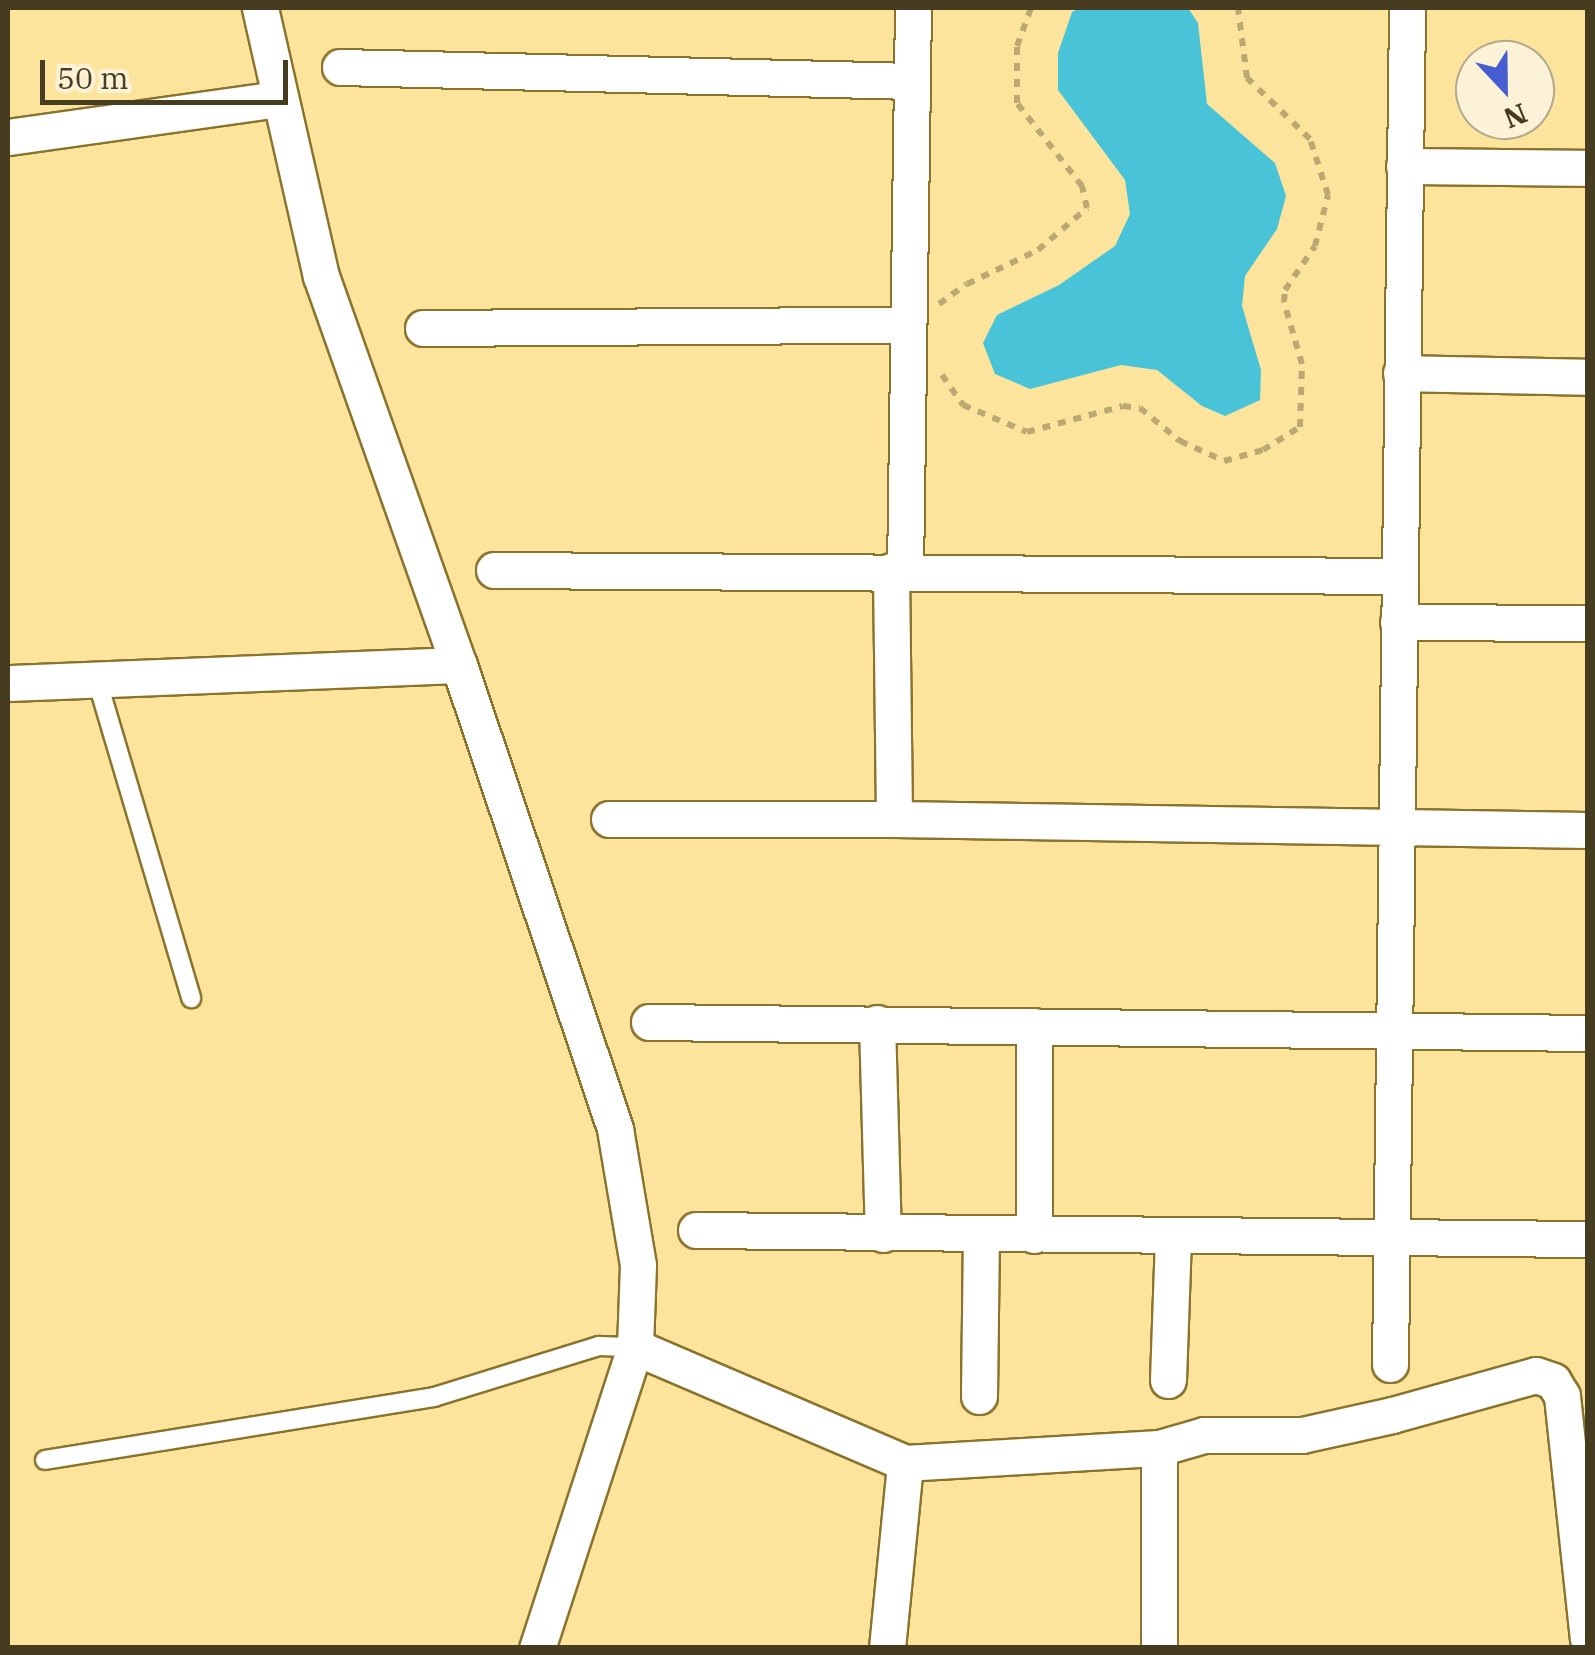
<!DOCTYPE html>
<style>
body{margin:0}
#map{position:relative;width:1595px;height:1655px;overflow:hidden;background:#fde49d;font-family:"IBM Plex Serif",serif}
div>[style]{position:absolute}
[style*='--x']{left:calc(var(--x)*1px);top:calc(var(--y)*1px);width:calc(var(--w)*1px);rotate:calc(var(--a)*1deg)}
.water>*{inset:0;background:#49c3d7}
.path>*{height:6px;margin-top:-3px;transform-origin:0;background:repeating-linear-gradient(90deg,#bca971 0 8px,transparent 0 16px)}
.roads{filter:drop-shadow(2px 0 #8a732c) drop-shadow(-2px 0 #8a732c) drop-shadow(0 2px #8a732c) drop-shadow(0 -2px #8a732c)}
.lane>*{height:18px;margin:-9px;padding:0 9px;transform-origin:9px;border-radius:9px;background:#fff}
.street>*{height:35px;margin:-17.5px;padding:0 17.5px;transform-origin:17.5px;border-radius:17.5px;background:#fff}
span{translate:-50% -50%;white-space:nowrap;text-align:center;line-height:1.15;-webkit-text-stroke:9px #fcf2d7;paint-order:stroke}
.frame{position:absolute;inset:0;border:10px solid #463c1f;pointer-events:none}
.north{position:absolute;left:1455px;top:40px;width:100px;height:100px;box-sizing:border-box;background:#fcf2d7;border:2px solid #b3a98d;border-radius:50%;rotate:158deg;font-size:28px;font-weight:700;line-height:40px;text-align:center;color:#463c1f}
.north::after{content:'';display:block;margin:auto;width:35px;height:45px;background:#455dd0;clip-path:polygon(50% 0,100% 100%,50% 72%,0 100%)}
.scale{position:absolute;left:40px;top:60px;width:248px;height:45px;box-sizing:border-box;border:5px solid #463c1f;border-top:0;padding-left:12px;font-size:30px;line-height:35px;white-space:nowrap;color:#463c1f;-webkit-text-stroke:8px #fcf2d7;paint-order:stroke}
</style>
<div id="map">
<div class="water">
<i style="clip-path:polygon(1079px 8px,1188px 8px,1198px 23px,1207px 104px,1275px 163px,1286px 196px,1277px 229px,1245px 276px,1242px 306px,1261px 370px,1260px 400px,1225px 416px,1202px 406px,1157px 370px,1121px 365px,1030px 389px,995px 374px,983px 343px,997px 315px,1059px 285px,1115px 246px,1130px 214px,1125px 180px,1058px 90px,1058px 53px,1072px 12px)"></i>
</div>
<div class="path">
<i style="--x:939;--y:304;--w:34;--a:-36"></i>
<i style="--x:967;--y:284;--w:79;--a:-25.6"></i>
<i style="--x:1038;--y:250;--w:65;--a:-40.6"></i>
<i style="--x:1087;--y:208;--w:23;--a:-103"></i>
<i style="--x:1082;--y:186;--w:105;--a:-128.1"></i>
<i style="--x:1017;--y:103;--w:57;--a:-90"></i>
<i style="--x:1017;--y:46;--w:40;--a:-69.8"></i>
<i style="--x:942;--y:375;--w:37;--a:55"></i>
<i style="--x:963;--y:405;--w:69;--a:22.9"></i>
<i style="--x:1027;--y:432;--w:99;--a:-15.2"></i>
<i style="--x:1123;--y:406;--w:17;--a:7"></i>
<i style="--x:1140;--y:408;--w:52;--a:39.5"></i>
<i style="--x:1180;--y:441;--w:48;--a:24.4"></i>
<i style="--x:1224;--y:461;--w:41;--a:-15.8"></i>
<i style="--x:1263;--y:450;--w:44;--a:-31.9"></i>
<i style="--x:1300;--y:427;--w:63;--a:-88.2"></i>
<i style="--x:1302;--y:364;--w:65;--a:-106.2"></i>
<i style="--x:1284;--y:302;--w:12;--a:-85"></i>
<i style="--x:1285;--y:290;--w:53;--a:-55.7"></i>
<i style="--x:1315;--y:246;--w:53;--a:-75.7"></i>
<i style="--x:1328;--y:195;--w:59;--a:-107.8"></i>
<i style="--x:1310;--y:139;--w:88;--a:-135.9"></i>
<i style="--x:1247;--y:78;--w:71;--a:-97.3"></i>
</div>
<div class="roads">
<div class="lane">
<i style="--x:97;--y:680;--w:332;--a:73.5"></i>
<i style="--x:45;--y:1460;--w:394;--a:-9.2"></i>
<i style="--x:434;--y:1397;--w:173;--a:-17.2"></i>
<i style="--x:599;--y:1346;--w:36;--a:2"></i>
</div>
<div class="street">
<i style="--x:260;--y:8;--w:275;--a:77.2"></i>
<i style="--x:321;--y:276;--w:413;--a:70.5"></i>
<i style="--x:459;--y:665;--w:490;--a:71.4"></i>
<i style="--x:615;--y:1129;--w:138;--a:80.4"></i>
<i style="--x:638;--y:1265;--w:82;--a:92.1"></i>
<i style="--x:635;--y:1347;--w:317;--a:108"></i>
<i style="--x:340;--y:67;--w:572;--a:1.4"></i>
<i style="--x:8;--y:137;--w:274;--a:-8"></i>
<i style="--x:1404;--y:166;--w:184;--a:0.6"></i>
<i style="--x:423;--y:328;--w:485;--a:-0.4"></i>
<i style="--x:1401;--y:373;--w:187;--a:1.2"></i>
<i style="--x:494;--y:570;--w:905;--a:0.38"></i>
<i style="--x:891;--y:571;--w:248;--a:89.3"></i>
<i style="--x:905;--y:571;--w:563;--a:-89.19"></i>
<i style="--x:1398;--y:622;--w:190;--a:0.3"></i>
<i style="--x:8;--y:683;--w:451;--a:-2.3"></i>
<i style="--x:609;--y:819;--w:285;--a:0"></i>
<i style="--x:894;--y:819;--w:694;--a:0.91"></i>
<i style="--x:649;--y:1022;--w:939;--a:0.67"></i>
<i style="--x:877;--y:1023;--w:211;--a:88.4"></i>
<i style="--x:1034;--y:1026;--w:209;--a:90"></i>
<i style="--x:696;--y:1230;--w:892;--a:0.58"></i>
<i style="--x:635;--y:1347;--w:294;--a:23.2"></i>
<i style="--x:905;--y:1463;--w:254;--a:-3.4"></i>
<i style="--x:1159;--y:1448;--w:200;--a:90"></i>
<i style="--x:1390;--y:1364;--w:1356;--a:-89.28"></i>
<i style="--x:1168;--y:1380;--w:143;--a:-88"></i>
<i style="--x:979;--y:1396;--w:162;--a:-89.3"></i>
<i style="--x:1159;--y:1448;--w:47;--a:-16.1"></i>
<i style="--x:1204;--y:1435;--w:98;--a:0"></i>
<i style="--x:1302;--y:1435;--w:92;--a:-12.5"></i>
<i style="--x:1392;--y:1415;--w:149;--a:-15.5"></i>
<i style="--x:1536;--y:1375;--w:18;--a:19"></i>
<i style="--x:1553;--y:1381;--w:17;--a:59"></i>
<i style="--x:1562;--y:1396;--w:243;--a:83.9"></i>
<i style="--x:887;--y:1648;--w:186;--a:-84.4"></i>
</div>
</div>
<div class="frame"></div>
<div class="north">N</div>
<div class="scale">50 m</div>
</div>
